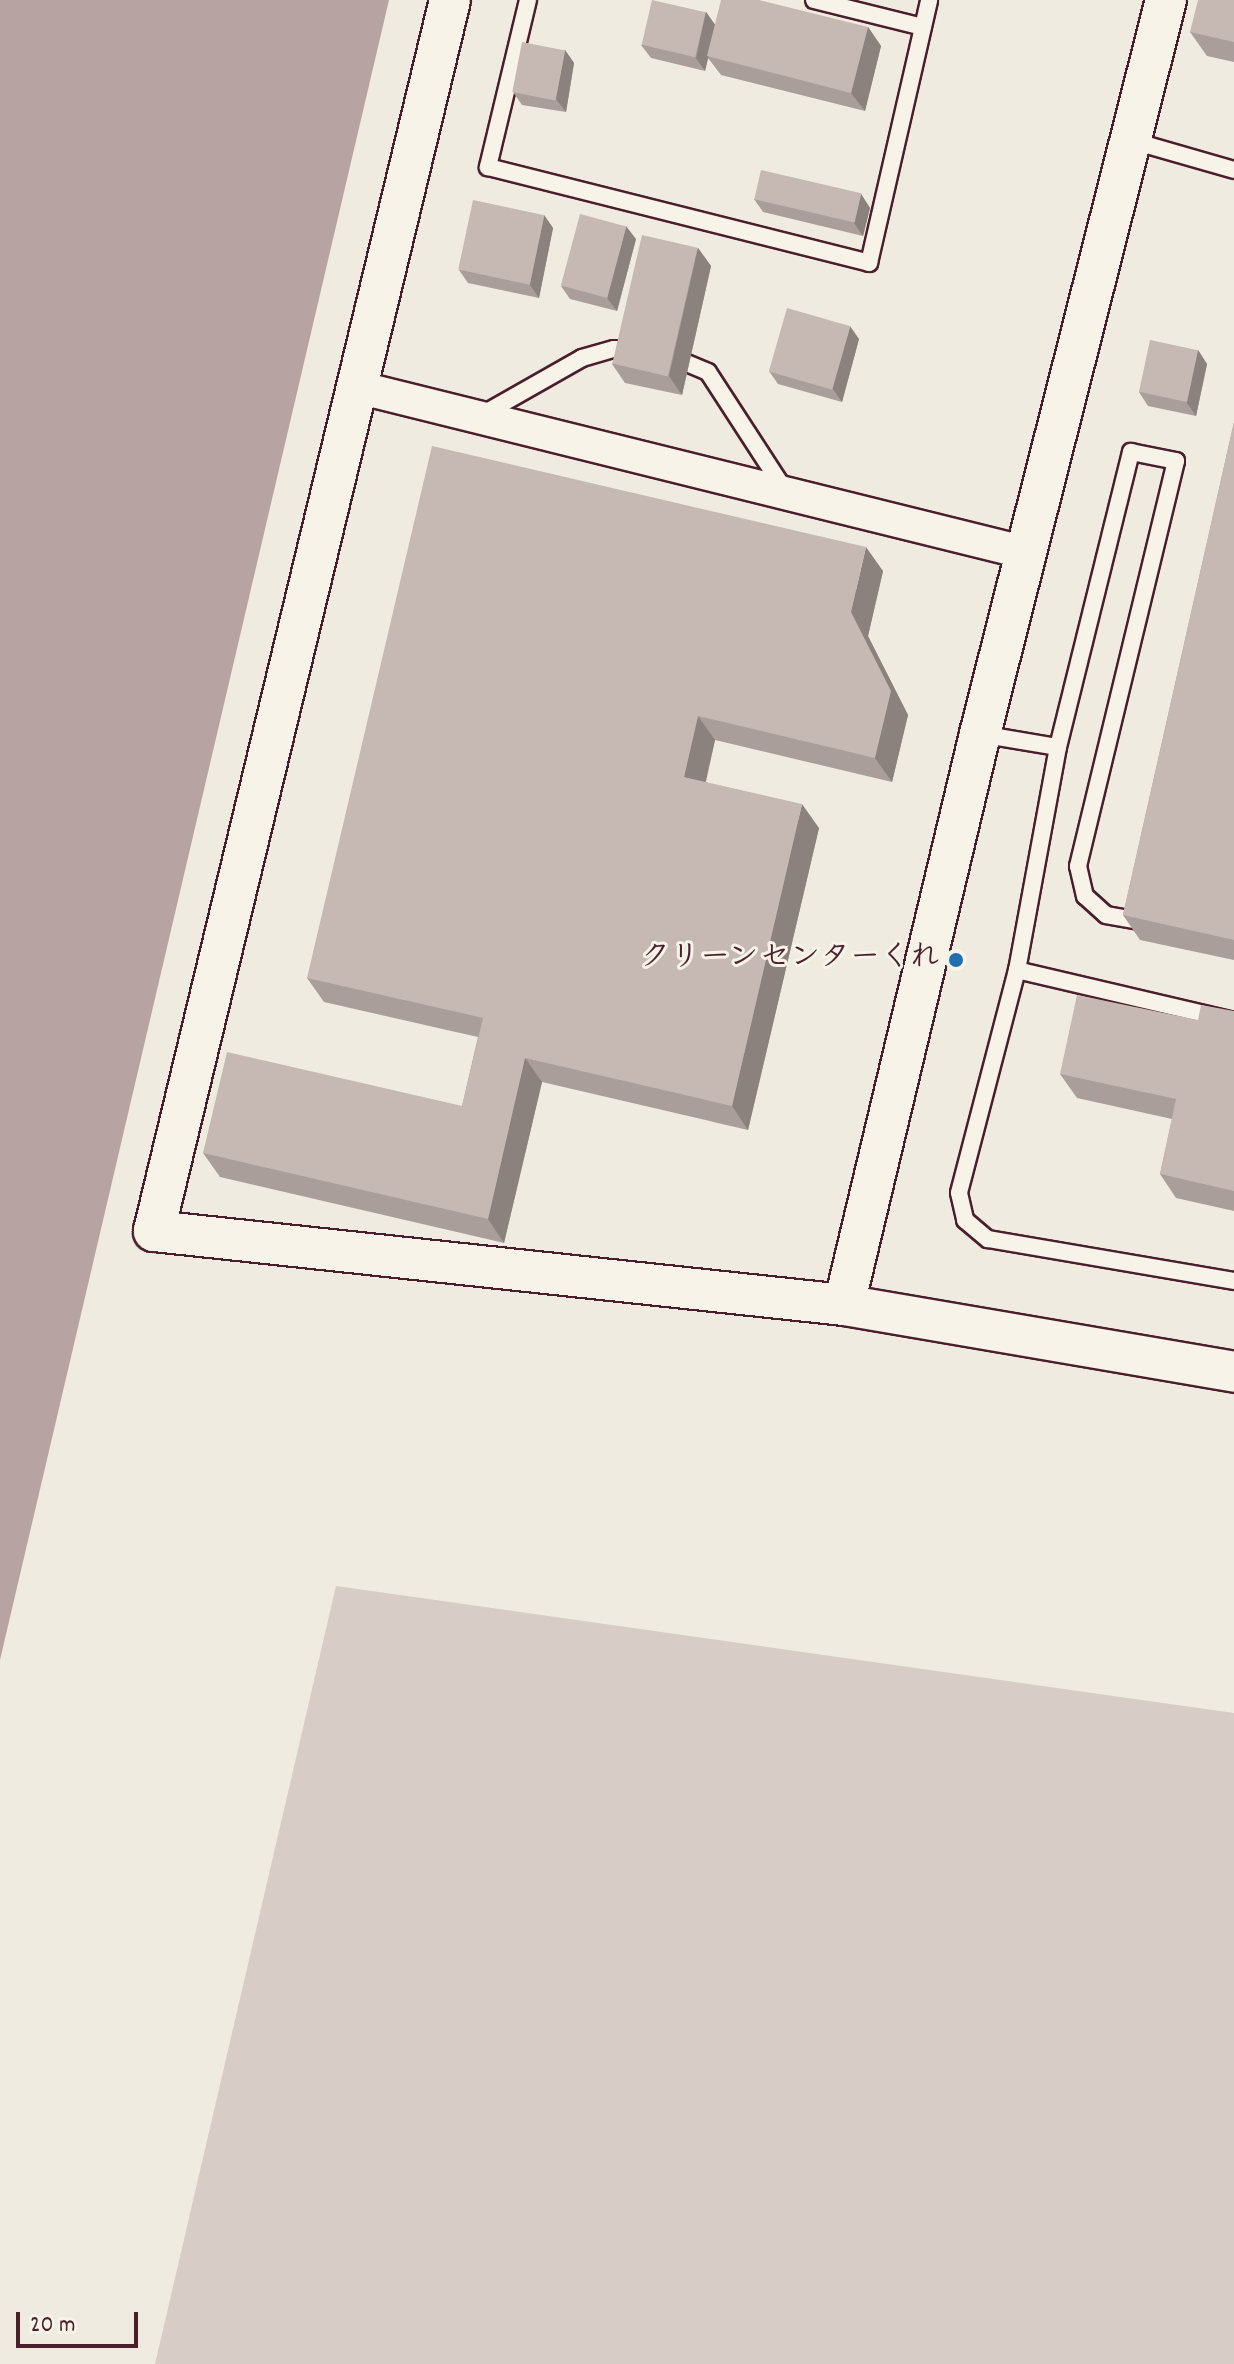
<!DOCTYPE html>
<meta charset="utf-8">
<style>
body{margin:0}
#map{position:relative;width:1234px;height:2364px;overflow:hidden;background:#f0ebe0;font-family:Dekko,"Klee One",sans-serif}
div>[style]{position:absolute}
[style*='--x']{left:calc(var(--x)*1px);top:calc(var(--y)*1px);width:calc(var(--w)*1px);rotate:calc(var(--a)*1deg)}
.green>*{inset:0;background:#d8cdc6}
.water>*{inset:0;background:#b7a4a2}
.roads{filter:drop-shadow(2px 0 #4a1f2b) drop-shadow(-2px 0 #4a1f2b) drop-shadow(0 2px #4a1f2b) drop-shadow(0 -2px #4a1f2b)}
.service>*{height:16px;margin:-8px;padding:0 8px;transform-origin:8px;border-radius:8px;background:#f7f3e8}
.minor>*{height:32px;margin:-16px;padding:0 16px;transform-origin:16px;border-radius:16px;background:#f7f3e8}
.tertiary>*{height:40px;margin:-20px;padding:0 20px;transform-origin:20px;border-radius:20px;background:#f7f3e8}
.wall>*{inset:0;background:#aa9e9a}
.shaded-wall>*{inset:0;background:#8b817d}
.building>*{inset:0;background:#c6b8b3;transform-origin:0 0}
.dots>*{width:22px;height:22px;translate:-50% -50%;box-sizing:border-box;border:4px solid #f7f3e8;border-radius:50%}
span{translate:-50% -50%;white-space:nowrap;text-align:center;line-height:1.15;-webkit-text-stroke:6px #f7f3e8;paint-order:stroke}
.poi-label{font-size:30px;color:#4a1f2b;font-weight:700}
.right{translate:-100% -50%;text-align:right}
.scale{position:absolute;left:16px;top:2312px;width:122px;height:36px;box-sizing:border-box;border:4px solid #4a1f2b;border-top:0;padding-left:10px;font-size:24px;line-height:28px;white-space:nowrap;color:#4a1f2b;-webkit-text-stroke:6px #f7f3e8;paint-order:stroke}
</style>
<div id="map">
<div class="green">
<i style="clip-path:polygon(336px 1586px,1234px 1713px,1234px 2364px,155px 2364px)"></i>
</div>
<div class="water">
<i style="clip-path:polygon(0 0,389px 0,0 1660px)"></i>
</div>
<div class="roads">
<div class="service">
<i style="--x:528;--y:0;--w:172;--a:103.5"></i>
<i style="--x:488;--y:167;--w:393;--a:14.1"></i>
<i style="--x:869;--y:263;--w:270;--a:-77.1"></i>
<i style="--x:814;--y:0;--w:112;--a:13.9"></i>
<i style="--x:1133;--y:141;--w:105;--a:16"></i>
<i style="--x:670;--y:356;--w:41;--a:22.8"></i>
<i style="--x:708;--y:372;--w:143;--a:57"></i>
<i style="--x:480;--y:416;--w:117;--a:-29.6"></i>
<i style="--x:582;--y:358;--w:33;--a:-16"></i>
<i style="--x:614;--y:349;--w:22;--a:3"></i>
<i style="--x:980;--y:734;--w:79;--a:9.5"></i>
<i style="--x:1058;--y:747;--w:227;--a:100.4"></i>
<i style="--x:1017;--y:970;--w:223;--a:13.2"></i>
<i style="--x:1058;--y:747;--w:304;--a:-76.1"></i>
<i style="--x:1131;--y:452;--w:46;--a:11.3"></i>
<i style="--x:1176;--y:461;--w:417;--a:103.6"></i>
<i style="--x:1078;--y:866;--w:31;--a:77"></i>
<i style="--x:1085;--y:896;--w:28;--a:42"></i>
<i style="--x:1106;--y:915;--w:39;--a:10"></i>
<i style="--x:1017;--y:970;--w:230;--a:104.6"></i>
<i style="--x:959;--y:1193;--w:28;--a:77"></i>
<i style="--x:965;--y:1220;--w:30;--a:40"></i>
<i style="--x:988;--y:1239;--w:250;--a:9.7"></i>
</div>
<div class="minor">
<i style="--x:357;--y:387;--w:690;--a:13.92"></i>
</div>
<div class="tertiary">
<i style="--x:450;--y:0;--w:1266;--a:103.52"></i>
<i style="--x:154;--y:1231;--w:694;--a:6.12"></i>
<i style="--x:844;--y:1305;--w:396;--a:9.7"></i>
<i style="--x:844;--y:1305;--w:587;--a:-76.6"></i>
<i style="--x:980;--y:734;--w:757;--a:-75.78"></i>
</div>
</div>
<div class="wall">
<i style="clip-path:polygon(1234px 0,1234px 62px,1207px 56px,1190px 32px)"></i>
<i style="clip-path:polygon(706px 12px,715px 25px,868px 27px,881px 46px,865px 111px,721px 75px,708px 58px,705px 71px,651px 58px,641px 45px)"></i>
<i style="clip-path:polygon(565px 50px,574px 63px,566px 112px,522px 105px,513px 92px)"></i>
<i style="clip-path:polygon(861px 194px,870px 208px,863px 236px,763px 212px,754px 199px)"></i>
<i style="clip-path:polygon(544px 215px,553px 228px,539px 298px,468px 283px,459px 270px)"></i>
<i style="clip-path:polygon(636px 239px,617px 311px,570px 299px,561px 286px)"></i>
<i style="clip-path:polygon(698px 248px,711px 266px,682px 395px,625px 383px,612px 364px)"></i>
<i style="clip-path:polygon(859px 339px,842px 402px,778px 384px,769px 371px)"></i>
<i style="clip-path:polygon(1198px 350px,1207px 364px,1196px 416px,1148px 406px,1139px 392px)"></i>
<i style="clip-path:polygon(1234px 422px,1234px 960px,1140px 940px,1123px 915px)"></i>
<i style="clip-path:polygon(883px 571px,868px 636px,908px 715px,892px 782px,715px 740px,706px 782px,819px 828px,748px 1130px,542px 1082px,504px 1243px,220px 1177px,203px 1153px,462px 1106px,478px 1037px,324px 1002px,307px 978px)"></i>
<i style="clip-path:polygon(1234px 1011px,1234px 1211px,1176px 1198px,1160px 1174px,1172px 1119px,1077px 1098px,1060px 1074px,1198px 1020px)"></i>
</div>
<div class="shaded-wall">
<i style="clip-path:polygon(706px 12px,716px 26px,705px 71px,696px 58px)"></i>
<i style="clip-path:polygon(868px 27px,881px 46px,865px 111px,851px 93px)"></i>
<i style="clip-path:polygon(565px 50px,574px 63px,566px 112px,556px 99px)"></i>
<i style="clip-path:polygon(861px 194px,870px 208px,863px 236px,854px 223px)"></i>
<i style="clip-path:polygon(544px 215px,553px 228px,539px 298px,530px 285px)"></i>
<i style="clip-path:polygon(626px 226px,636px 239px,617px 311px,607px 298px)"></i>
<i style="clip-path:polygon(698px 248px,711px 266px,682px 395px,669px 376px)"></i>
<i style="clip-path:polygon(850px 326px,859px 339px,842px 402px,832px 388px)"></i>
<i style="clip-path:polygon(1198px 350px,1207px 364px,1196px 416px,1187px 403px)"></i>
<i style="clip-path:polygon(866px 547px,883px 571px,868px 636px,908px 715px,892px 782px,875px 758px,851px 612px)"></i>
<i style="clip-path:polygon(698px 716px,715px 740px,701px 801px,684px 777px)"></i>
<i style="clip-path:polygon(802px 804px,819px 828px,748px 1130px,732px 1106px)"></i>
<i style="clip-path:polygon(525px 1058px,542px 1082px,504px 1243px,488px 1219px)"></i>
</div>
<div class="building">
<i style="left:652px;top:0;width:55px;height:46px;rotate:13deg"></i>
<i style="clip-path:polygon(721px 0,759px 0,868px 27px,851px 93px,707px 56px)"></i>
<i style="clip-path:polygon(1198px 0,1234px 0,1234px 42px,1190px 32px)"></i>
<i style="left:522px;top:42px;width:44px;height:51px;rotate:11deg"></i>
<i style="left:761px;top:170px;width:103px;height:30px;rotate:13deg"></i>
<i style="left:473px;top:200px;width:73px;height:71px;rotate:12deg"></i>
<i style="left:580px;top:214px;width:48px;height:74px;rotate:15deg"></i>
<i style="left:642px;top:235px;width:57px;height:132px;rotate:13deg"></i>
<i style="left:787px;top:308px;width:66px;height:66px;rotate:16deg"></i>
<i style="left:1150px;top:340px;width:49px;height:53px;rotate:12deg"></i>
<i style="clip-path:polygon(1234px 422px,1234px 940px,1123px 915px)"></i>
<i style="clip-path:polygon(432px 446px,866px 547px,851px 612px,891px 691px,875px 758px,698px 716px,684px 777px,802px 804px,732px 1106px,525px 1058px,488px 1219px,203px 1153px,227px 1052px,462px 1106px,483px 1018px,307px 978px)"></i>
<i style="clip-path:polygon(1077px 995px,1198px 1020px,1201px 1005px,1234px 1011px,1234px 1191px,1160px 1174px,1176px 1099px,1060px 1074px)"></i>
</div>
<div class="dots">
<i style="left:956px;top:960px;background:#1f6fb2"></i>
</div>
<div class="poi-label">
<span class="right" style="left:940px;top:960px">クリーンセンターくれ</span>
</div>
<div class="scale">20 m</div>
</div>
